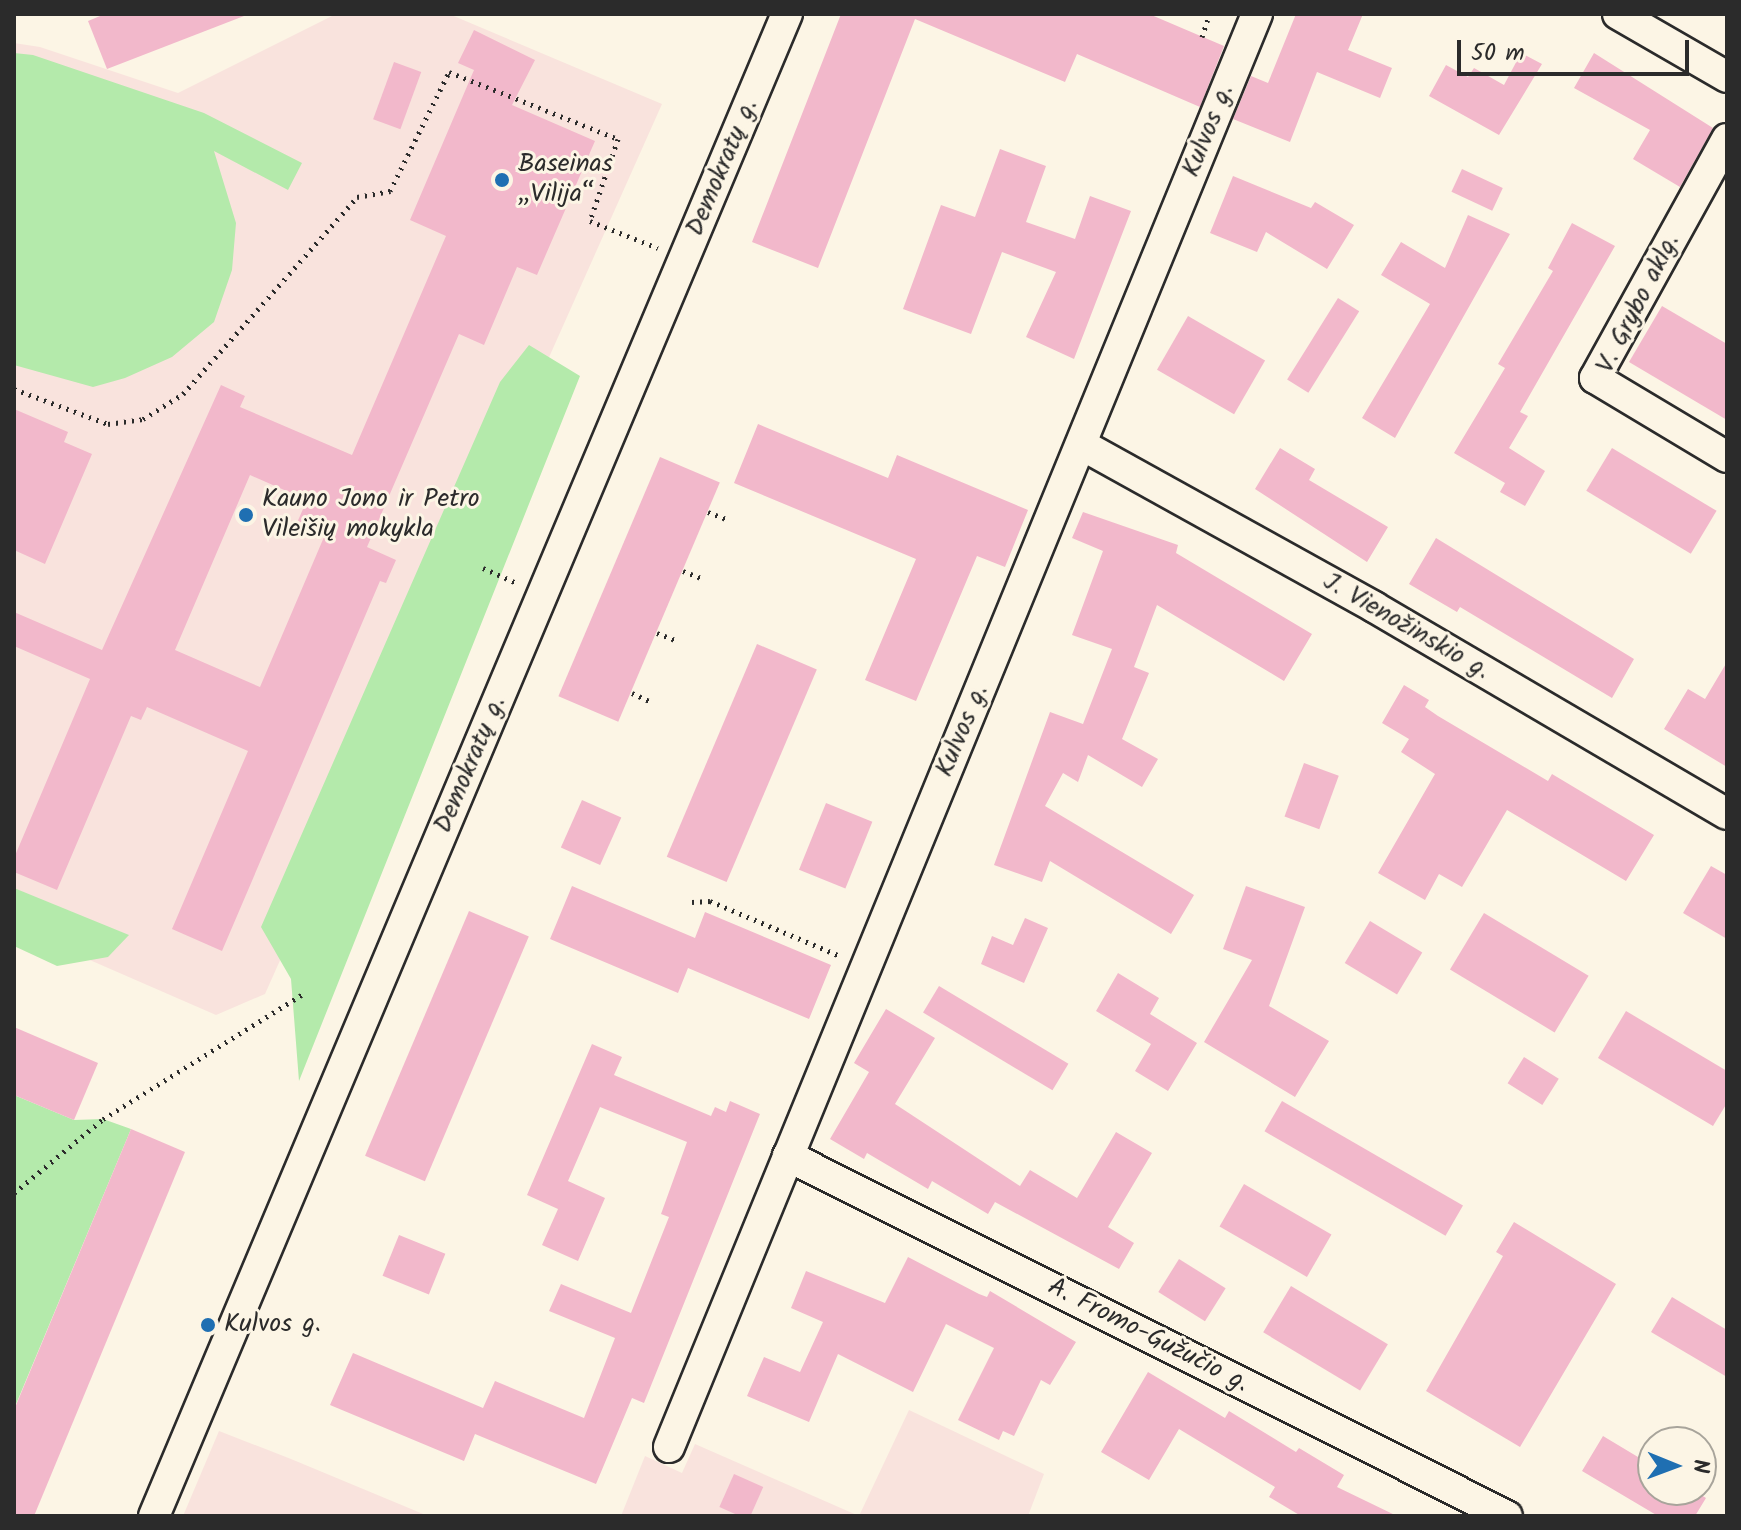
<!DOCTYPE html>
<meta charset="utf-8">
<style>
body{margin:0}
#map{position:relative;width:1741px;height:1530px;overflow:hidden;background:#fcf5e5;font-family:Kalam,sans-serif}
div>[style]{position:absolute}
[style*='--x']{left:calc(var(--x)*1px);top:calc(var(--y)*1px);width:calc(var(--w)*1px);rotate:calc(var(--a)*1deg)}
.built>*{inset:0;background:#f9e3dd}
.green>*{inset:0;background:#b4eaab}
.building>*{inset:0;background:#f2b8cb;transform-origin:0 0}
.path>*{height:5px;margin-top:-2.5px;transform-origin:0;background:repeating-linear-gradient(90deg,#2b2b2b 0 2px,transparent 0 8px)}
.roads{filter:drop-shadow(2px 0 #2b2b2b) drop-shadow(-2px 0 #2b2b2b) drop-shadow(0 2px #2b2b2b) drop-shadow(0 -2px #2b2b2b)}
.minor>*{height:30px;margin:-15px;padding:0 15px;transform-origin:15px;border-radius:15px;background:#fcf5e5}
.dots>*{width:22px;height:22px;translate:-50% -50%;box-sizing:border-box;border:4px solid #fcf5e5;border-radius:50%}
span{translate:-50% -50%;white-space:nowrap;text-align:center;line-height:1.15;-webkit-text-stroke:6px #fcf5e5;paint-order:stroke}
.street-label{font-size:26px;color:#2b2b2b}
.poi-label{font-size:26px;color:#2b2b2b}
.left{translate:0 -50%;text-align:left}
.frame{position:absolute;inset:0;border:16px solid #2b2b2b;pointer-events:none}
.north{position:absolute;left:1637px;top:1426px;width:80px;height:80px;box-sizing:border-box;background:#fcf5e5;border:2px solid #a8a49b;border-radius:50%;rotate:91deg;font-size:22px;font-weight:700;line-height:32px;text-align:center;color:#2b2b2b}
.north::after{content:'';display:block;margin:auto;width:28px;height:36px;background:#1f6fb2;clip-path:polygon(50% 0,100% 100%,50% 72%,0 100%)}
.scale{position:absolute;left:1457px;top:40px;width:232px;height:36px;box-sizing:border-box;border:4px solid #2b2b2b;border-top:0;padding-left:10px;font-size:24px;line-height:28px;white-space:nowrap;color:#2b2b2b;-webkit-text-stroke:6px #fcf5e5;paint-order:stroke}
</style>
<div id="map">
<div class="built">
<i style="clip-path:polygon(336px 14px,449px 14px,662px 104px,265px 994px,216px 1015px,14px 927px,14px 43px,40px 47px,178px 93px)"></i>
<i style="clip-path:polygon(909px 1410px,1044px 1474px,1028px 1516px,621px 1516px,645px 1456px,682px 1473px,695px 1444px,859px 1516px)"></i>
<i style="clip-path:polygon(219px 1431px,291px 1459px,428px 1516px,183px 1516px)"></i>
</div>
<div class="green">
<i style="clip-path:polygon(14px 53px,33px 55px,204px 113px,302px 163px,288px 190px,214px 151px,236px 223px,232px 270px,214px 322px,172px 357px,125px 378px,93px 387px,14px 365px)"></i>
<i style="clip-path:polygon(529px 345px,580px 376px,299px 1081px,291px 979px,261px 927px,500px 382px)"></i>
<i style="clip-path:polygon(14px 888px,129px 935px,108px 957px,57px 966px,14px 946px)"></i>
<i style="clip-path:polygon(14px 1095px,74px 1120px,103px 1119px,131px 1129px,14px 1409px)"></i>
</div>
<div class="building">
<i style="clip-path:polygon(105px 14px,243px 14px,244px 16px,107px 69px,88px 21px)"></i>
<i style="clip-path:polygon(841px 14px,1149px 14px,1224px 46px,1200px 107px,1077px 54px,1065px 82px,915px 19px,818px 268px,752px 242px)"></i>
<i style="clip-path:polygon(1296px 14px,1363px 14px,1348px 50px,1392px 68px,1380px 98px,1317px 72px,1290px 142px,1233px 119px,1251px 76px,1268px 83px)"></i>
<i style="clip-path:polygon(evenodd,474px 30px,535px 60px,512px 105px,595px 141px,537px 275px,517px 267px,484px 345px,459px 334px,367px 547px,396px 560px,386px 583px,380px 581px,222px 951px,172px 929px,248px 751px,147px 707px,141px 720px,131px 716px,57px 890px,14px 872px,14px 858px,90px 679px,14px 646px,14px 612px,102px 650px,221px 385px,245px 396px,240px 407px,352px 455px,446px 236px,410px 220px,474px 70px,458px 63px,474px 30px,250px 475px,307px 500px,296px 525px,324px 537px,260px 687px,175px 650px,250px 475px)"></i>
<i style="clip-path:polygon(1521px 53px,1542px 64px,1499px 135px,1429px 96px,1446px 65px,1468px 77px,1474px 68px,1504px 85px)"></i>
<i style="clip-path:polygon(1594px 53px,1713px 128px,1680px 187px,1633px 159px,1650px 130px,1574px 88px)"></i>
<i style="left:394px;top:62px;width:29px;height:61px;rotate:20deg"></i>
<i style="clip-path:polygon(1000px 149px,1046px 166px,1026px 222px,1075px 239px,1090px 196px,1131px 211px,1074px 359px,1026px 337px,1056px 272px,1002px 252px,971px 334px,903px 309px,941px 205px,975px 217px)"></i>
<i style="left:1462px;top:169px;width:45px;height:25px;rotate:25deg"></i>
<i style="clip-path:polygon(1233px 176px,1311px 208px,1315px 202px,1354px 225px,1327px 269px,1266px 232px,1257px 252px,1210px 233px)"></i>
<i style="clip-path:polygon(1468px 215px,1510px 234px,1395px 438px,1362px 418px,1430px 304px,1381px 275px,1401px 242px,1445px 268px)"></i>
<i style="clip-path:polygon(1572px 223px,1615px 246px,1520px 412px,1528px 416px,1509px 448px,1545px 471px,1525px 506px,1500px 492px,1505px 483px,1454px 453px,1505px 368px,1498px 364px,1553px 271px,1548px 268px)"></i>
<i style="left:1338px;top:298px;width:25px;height:96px;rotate:32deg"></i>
<i style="clip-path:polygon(1662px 306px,1727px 344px,1727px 420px,1629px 362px)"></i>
<i style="left:1188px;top:316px;width:89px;height:62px;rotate:30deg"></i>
<i style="clip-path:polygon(14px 409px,68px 432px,64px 442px,92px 454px,45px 564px,14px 550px)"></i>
<i style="clip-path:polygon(758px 424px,888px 478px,897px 455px,1028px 510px,1005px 567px,977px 556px,916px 701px,865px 680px,916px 559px,734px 483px)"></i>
<i style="clip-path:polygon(1280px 448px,1315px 469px,1309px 480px,1388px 527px,1367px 562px,1255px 489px)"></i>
<i style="left:1612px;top:448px;width:122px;height:50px;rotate:31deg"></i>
<i style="left:660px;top:457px;width:65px;height:260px;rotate:23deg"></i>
<i style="clip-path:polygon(1083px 512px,1178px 545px,1176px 553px,1312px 634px,1284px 681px,1157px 605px,1134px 667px,1149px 673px,1122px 739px,1158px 759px,1142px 787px,1088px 755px,1078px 782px,1063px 773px,1045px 806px,1194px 895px,1171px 934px,1050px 861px,1042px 882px,994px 865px,1050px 712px,1083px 724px,1112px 649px,1072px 635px,1103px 551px,1072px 538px)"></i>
<i style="clip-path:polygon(1436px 538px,1634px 659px,1612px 698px,1460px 607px,1457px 612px,1409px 584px)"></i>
<i style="left:757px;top:644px;width:65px;height:231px;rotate:23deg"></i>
<i style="clip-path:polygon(1727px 662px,1727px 767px,1664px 729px,1688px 689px,1705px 699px)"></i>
<i style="clip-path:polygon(1404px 685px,1429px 700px,1425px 707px,1438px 716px,1548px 781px,1552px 774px,1654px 835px,1626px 881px,1507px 810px,1462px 887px,1439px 874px,1425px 900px,1378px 873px,1435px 774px,1401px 752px,1409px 739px,1382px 723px)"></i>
<i style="left:1304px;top:763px;width:37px;height:57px;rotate:20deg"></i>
<i style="left:582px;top:800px;width:43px;height:52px;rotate:24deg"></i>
<i style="left:826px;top:803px;width:50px;height:72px;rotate:22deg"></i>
<i style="clip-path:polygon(1711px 866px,1727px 875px,1727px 939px,1683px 913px)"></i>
<i style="clip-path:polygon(572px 886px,695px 938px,705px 912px,831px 965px,809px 1019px,688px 968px,678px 993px,550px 939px)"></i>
<i style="clip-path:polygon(1246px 886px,1305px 907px,1269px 1006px,1329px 1041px,1295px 1097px,1204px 1042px,1252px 960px,1223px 949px)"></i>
<i style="left:469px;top:911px;width:65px;height:266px;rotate:23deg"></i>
<i style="left:1484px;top:913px;width:122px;height:66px;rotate:31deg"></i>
<i style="clip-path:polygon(1025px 918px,1048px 928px,1024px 983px,981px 964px,992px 936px,1013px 945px)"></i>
<i style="left:1370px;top:921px;width:61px;height:49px;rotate:31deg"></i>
<i style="clip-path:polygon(1118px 973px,1159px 998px,1150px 1014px,1197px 1043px,1168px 1091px,1135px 1071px,1151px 1044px,1096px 1011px)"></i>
<i style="left:939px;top:986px;width:151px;height:31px;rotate:31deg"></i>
<i style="clip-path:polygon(886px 1009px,935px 1038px,895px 1104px,1020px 1186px,1030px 1170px,1077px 1198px,1116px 1132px,1152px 1153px,1108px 1227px,1134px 1243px,1119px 1269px,995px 1202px,988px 1214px,932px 1181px,928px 1189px,867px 1153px,864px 1159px,830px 1139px,869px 1072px,854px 1063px)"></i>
<i style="clip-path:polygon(1626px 1011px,1727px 1071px,1727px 1103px,1713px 1126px,1598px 1058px)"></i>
<i style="clip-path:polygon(14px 1027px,98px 1063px,74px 1120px,14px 1095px)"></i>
<i style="clip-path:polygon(592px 1044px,622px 1057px,614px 1075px,711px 1116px,715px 1107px,726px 1112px,730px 1101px,760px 1114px,644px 1403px,632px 1398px,596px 1484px,475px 1434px,464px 1461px,330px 1405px,353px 1353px,483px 1408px,495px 1381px,584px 1418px,615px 1338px,549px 1311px,561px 1284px,631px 1313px,669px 1217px,661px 1214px,687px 1142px,600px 1107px,568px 1181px,605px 1198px,578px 1261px,542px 1245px,558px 1209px,527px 1195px)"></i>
<i style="left:1524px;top:1057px;width:41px;height:31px;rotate:32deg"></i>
<i style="left:1282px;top:1101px;width:209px;height:35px;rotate:30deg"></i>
<i style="clip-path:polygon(131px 1129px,185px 1152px,34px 1516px,14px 1516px,14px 1410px)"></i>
<i style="left:1244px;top:1184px;width:101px;height:49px;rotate:30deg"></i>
<i style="clip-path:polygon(1514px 1222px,1616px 1284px,1520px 1447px,1426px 1391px,1503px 1256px,1496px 1252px)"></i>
<i style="left:399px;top:1235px;width:50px;height:44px;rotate:22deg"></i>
<i style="clip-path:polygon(908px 1257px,979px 1294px,987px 1297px,990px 1291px,1076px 1342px,1050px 1385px,1041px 1380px,1014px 1436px,1003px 1431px,999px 1440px,958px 1420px,994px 1348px,946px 1324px,913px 1392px,838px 1354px,809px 1422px,747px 1396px,764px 1357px,800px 1372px,823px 1322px,791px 1308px,806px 1271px,885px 1303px)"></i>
<i style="left:1179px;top:1259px;width:55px;height:39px;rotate:32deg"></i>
<i style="left:1291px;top:1286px;width:113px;height:54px;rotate:31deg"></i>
<i style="clip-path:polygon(1672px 1297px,1727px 1330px,1727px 1377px,1651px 1332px)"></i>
<i style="clip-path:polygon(1148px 1372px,1225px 1418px,1229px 1411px,1296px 1452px,1299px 1448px,1344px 1475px,1337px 1487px,1397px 1516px,1301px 1516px,1269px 1497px,1275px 1487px,1179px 1429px,1149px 1480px,1101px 1452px)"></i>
<i style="clip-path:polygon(1603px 1436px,1653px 1466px,1653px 1490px,1693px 1490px,1706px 1498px,1695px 1516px,1658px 1516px,1582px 1471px)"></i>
<i style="left:734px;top:1474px;width:32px;height:36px;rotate:24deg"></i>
</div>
<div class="path">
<i style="--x:1202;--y:37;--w:22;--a:-72"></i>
<i style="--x:14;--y:389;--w:100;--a:20.4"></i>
<i style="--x:108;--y:424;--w:35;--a:-8"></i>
<i style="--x:143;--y:419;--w:47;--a:-32"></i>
<i style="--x:183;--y:394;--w:263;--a:-48.5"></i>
<i style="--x:357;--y:197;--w:34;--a:-10"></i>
<i style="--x:390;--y:191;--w:133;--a:-63.6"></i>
<i style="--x:449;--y:72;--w:182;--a:21.6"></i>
<i style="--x:618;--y:139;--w:87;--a:108.9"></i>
<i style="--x:590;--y:221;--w:73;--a:21.7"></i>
<i style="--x:708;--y:512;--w:19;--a:21"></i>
<i style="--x:483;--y:568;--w:35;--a:24"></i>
<i style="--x:683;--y:571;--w:19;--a:21"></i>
<i style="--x:657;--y:633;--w:19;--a:21"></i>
<i style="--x:632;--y:693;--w:19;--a:25"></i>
<i style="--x:692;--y:902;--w:18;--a:-3"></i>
<i style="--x:710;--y:901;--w:139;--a:22.9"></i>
<i style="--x:14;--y:1193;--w:116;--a:-39.7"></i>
<i style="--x:103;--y:1119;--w:236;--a:-32"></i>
</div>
<div class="roads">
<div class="minor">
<i style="--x:1618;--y:14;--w:126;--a:30"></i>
<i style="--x:1727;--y:139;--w:273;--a:118.9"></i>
<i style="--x:1595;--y:378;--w:154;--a:30.9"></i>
<i style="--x:1082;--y:445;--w:334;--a:29"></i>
<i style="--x:1374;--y:607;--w:409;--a:30.4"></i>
<i style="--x:788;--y:1156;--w:804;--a:26.6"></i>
<i style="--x:669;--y:1447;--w:1549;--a:-67.69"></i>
<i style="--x:154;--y:1516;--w:1630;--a:-67.15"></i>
</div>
</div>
<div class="dots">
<i style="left:502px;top:180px;background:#1f6fb2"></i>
<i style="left:246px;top:515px;background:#1f6fb2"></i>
<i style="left:208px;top:1325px;background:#1f6fb2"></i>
</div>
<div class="street-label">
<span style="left:1209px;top:131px;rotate:-68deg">Kulvos g.</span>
<span style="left:723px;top:168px;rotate:-67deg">Demokratų g.</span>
<span style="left:1639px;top:304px;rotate:-63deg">V. Grybo aklg.</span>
<span style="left:1406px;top:627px;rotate:30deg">J. Vienožinskio g.</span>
<span style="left:963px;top:731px;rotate:-67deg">Kulvos g.</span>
<span style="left:471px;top:765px;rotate:-67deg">Demokratų g.</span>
<span style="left:1148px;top:1336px;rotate:27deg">A. Fromo-Gužučio g.</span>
</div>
<div class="poi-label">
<span class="left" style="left:518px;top:180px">Baseinas<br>„Vilija“</span>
<span class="left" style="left:262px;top:515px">Kauno Jono ir Petro<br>Vileišių mokykla</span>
<span class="left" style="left:224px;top:1325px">Kulvos g.</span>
</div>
<div class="frame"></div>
<div class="north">N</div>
<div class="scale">50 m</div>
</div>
